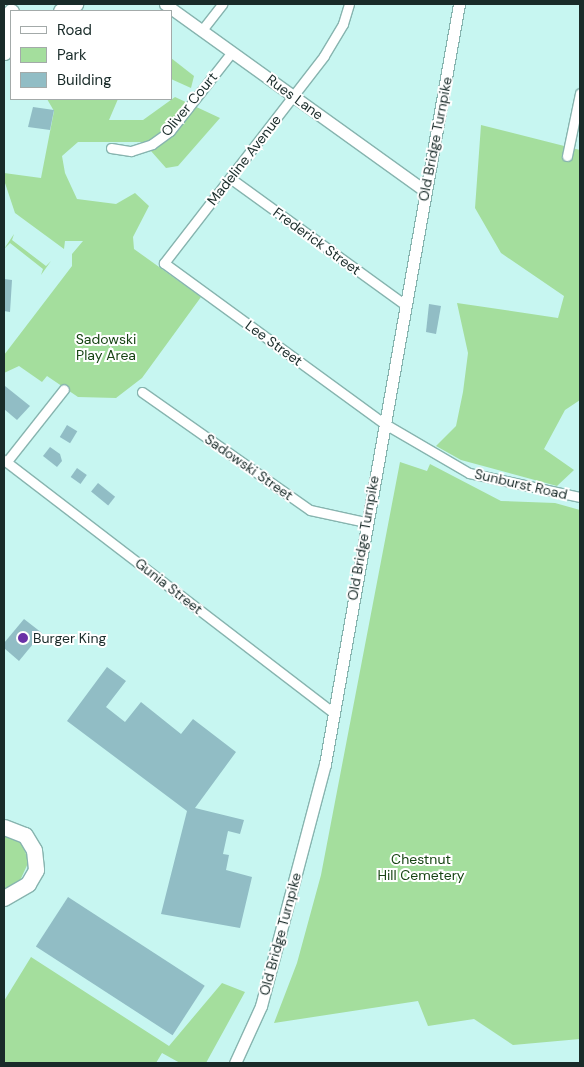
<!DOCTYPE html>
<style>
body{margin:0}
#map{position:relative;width:584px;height:1067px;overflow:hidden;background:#c7f6f1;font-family:"DM Sans",sans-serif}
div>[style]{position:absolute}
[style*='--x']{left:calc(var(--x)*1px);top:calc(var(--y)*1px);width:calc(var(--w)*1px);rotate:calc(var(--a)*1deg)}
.green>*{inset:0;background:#a4de9d}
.building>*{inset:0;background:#91bdc5;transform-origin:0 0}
.roads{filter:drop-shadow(1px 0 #87b4af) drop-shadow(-1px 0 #87b4af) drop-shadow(0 1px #87b4af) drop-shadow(0 -1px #87b4af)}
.street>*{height:9px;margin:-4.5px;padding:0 4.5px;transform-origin:4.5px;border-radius:4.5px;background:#fff}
.secondary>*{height:11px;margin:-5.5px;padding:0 5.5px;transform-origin:5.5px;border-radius:5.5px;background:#fff}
.highway>*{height:15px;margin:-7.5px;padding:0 7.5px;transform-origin:7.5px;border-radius:7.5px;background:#fff}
.dots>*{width:14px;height:14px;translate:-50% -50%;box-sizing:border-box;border:2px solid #fff;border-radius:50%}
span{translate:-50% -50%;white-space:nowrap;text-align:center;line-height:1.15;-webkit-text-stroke:4px #fff;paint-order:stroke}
.street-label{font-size:14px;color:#192b29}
.park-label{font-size:14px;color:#174413}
.poi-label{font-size:14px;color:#192b29}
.left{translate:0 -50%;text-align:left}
.frame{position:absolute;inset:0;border:5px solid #192b29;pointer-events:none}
.legend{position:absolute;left:10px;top:10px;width:162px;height:90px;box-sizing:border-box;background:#fff;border:1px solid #a3aaa9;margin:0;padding:6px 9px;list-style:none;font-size:15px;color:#192b29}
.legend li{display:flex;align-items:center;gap:10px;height:25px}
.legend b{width:25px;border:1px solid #a3aaa9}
</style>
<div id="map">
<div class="green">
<i style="clip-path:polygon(171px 58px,194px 76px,191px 88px,171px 79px)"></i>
<i style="clip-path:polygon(175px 97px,220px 118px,178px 166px,166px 168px,143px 142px,78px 142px,62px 156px,65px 173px,77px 199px,116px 204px,135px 193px,149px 206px,133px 237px,134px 249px,201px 297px,142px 378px,116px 398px,78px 397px,47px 376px,42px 382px,19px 366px,4px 373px,4px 355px,72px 266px,72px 254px,83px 241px,65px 241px,64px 249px,15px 213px,4px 180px,4px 173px,41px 178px,54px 111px,47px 99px,118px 99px,109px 120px,143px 120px)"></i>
<i style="clip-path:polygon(481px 125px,580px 150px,580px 400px,565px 410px,544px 449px,574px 470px,557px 486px,461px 460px,436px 446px,456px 426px,463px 392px,468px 353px,457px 303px,558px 318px,564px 296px,501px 253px,475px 208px)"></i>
<i style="clip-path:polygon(14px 234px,12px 240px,46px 266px,51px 261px,41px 275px,43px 269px,10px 243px,4px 249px)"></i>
<i style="clip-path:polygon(400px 462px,427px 471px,430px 464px,501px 501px,555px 503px,580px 510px,580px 1039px,513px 1045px,474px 1019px,428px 1026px,418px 1001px,274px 1023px,297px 963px,321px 875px)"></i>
<i style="clip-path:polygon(4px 833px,20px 840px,29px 861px,18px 885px,4px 891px)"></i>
<i style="clip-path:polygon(31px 957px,169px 1046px,222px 983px,245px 992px,206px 1063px,180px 1063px,162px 1053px,156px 1063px,4px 1063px,4px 1001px)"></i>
</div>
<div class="building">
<i style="clip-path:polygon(33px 107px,54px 110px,50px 130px,28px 127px)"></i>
<i style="clip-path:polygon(4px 279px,12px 280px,10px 312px,4px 311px)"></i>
<i style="clip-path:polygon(429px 304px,441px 306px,436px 334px,426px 332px)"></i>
<i style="clip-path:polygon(5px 386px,30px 406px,17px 420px,4px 409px)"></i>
<i style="left:67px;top:425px;width:12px;height:14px;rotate:31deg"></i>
<i style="clip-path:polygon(50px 447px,60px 454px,62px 461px,57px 467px,43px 456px)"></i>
<i style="left:77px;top:468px;width:12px;height:11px;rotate:35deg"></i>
<i style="left:98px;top:483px;width:22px;height:11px;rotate:39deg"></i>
<i style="clip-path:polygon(24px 619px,42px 633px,19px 661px,4px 648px,4px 643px)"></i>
<i style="clip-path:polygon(107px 667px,126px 681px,106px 707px,125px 722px,141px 702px,181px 734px,193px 719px,236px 752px,195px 808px,244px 820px,240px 834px,228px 831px,223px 854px,229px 855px,226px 870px,252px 877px,240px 928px,161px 914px,187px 811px,67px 721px)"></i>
<i style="left:68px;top:897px;width:163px;height:59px;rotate:33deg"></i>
</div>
<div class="roads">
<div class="street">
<i style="--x:349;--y:4;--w:21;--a:107"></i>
<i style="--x:343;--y:24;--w:37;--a:121"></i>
<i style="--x:324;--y:56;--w:262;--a:127.7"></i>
<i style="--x:164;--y:263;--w:273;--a:36.1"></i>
<i style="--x:385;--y:424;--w:97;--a:30.3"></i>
<i style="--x:469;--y:473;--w:114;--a:12.2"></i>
<i style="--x:202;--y:30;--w:33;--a:-52"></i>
<i style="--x:111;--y:148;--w:20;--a:9"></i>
<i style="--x:131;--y:151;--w:22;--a:-18"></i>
<i style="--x:152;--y:144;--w:22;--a:-36"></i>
<i style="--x:170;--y:131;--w:100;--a:-51.9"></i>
<i style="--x:567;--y:156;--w:64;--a:-78.3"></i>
<i style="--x:230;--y:178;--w:215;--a:35.9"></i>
<i style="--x:142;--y:392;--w:205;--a:35.1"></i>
<i style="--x:310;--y:510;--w:56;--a:12.3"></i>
<i style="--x:4;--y:460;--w:416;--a:37.5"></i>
<i style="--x:8;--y:460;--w:90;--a:-51.7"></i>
</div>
<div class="secondary">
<i style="--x:165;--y:4;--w:320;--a:35.7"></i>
<i style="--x:235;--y:1063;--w:63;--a:-65.5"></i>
<i style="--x:261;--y:1006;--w:250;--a:-75.2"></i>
<i style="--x:325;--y:764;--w:772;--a:-80"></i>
</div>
<div class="highway">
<i style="--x:61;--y:11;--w:16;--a:-27"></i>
<i style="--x:4;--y:52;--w:41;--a:-80.1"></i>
<i style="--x:4;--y:827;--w:22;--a:21"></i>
<i style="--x:25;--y:835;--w:17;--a:59"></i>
<i style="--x:34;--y:850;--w:20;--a:84"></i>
<i style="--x:36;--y:870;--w:16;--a:120"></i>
<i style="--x:28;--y:884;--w:28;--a:150"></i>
</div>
</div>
<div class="dots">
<i style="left:23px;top:638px;background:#6a30a6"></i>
</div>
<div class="street-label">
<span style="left:295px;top:97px;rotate:36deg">Rues Lane</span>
<span style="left:189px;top:104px;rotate:-50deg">Oliver Court</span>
<span style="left:435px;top:139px;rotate:-79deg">Old Bridge Turnpike</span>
<span style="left:244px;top:160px;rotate:-52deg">Madeline Avenue</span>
<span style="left:317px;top:241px;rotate:36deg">Frederick Street</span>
<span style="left:274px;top:343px;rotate:36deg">Lee Street</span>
<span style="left:249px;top:467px;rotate:35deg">Sadowski Street</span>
<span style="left:521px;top:484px;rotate:13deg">Sunburst Road</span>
<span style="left:363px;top:538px;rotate:-80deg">Old Bridge Turnpike</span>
<span style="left:169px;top:586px;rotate:38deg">Gunia Street</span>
<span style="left:280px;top:934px;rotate:-75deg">Old Bridge Turnpike</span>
</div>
<div class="park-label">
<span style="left:106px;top:347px">Sadowski<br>Play Area</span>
<span style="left:421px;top:867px">Chestnut<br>Hill Cemetery</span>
</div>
<div class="poi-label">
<span class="left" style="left:33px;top:638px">Burger King</span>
</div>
<div class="frame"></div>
<ul class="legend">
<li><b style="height:6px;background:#fff"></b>Road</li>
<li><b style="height:14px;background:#a4de9d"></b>Park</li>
<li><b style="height:14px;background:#91bdc5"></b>Building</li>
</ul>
</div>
